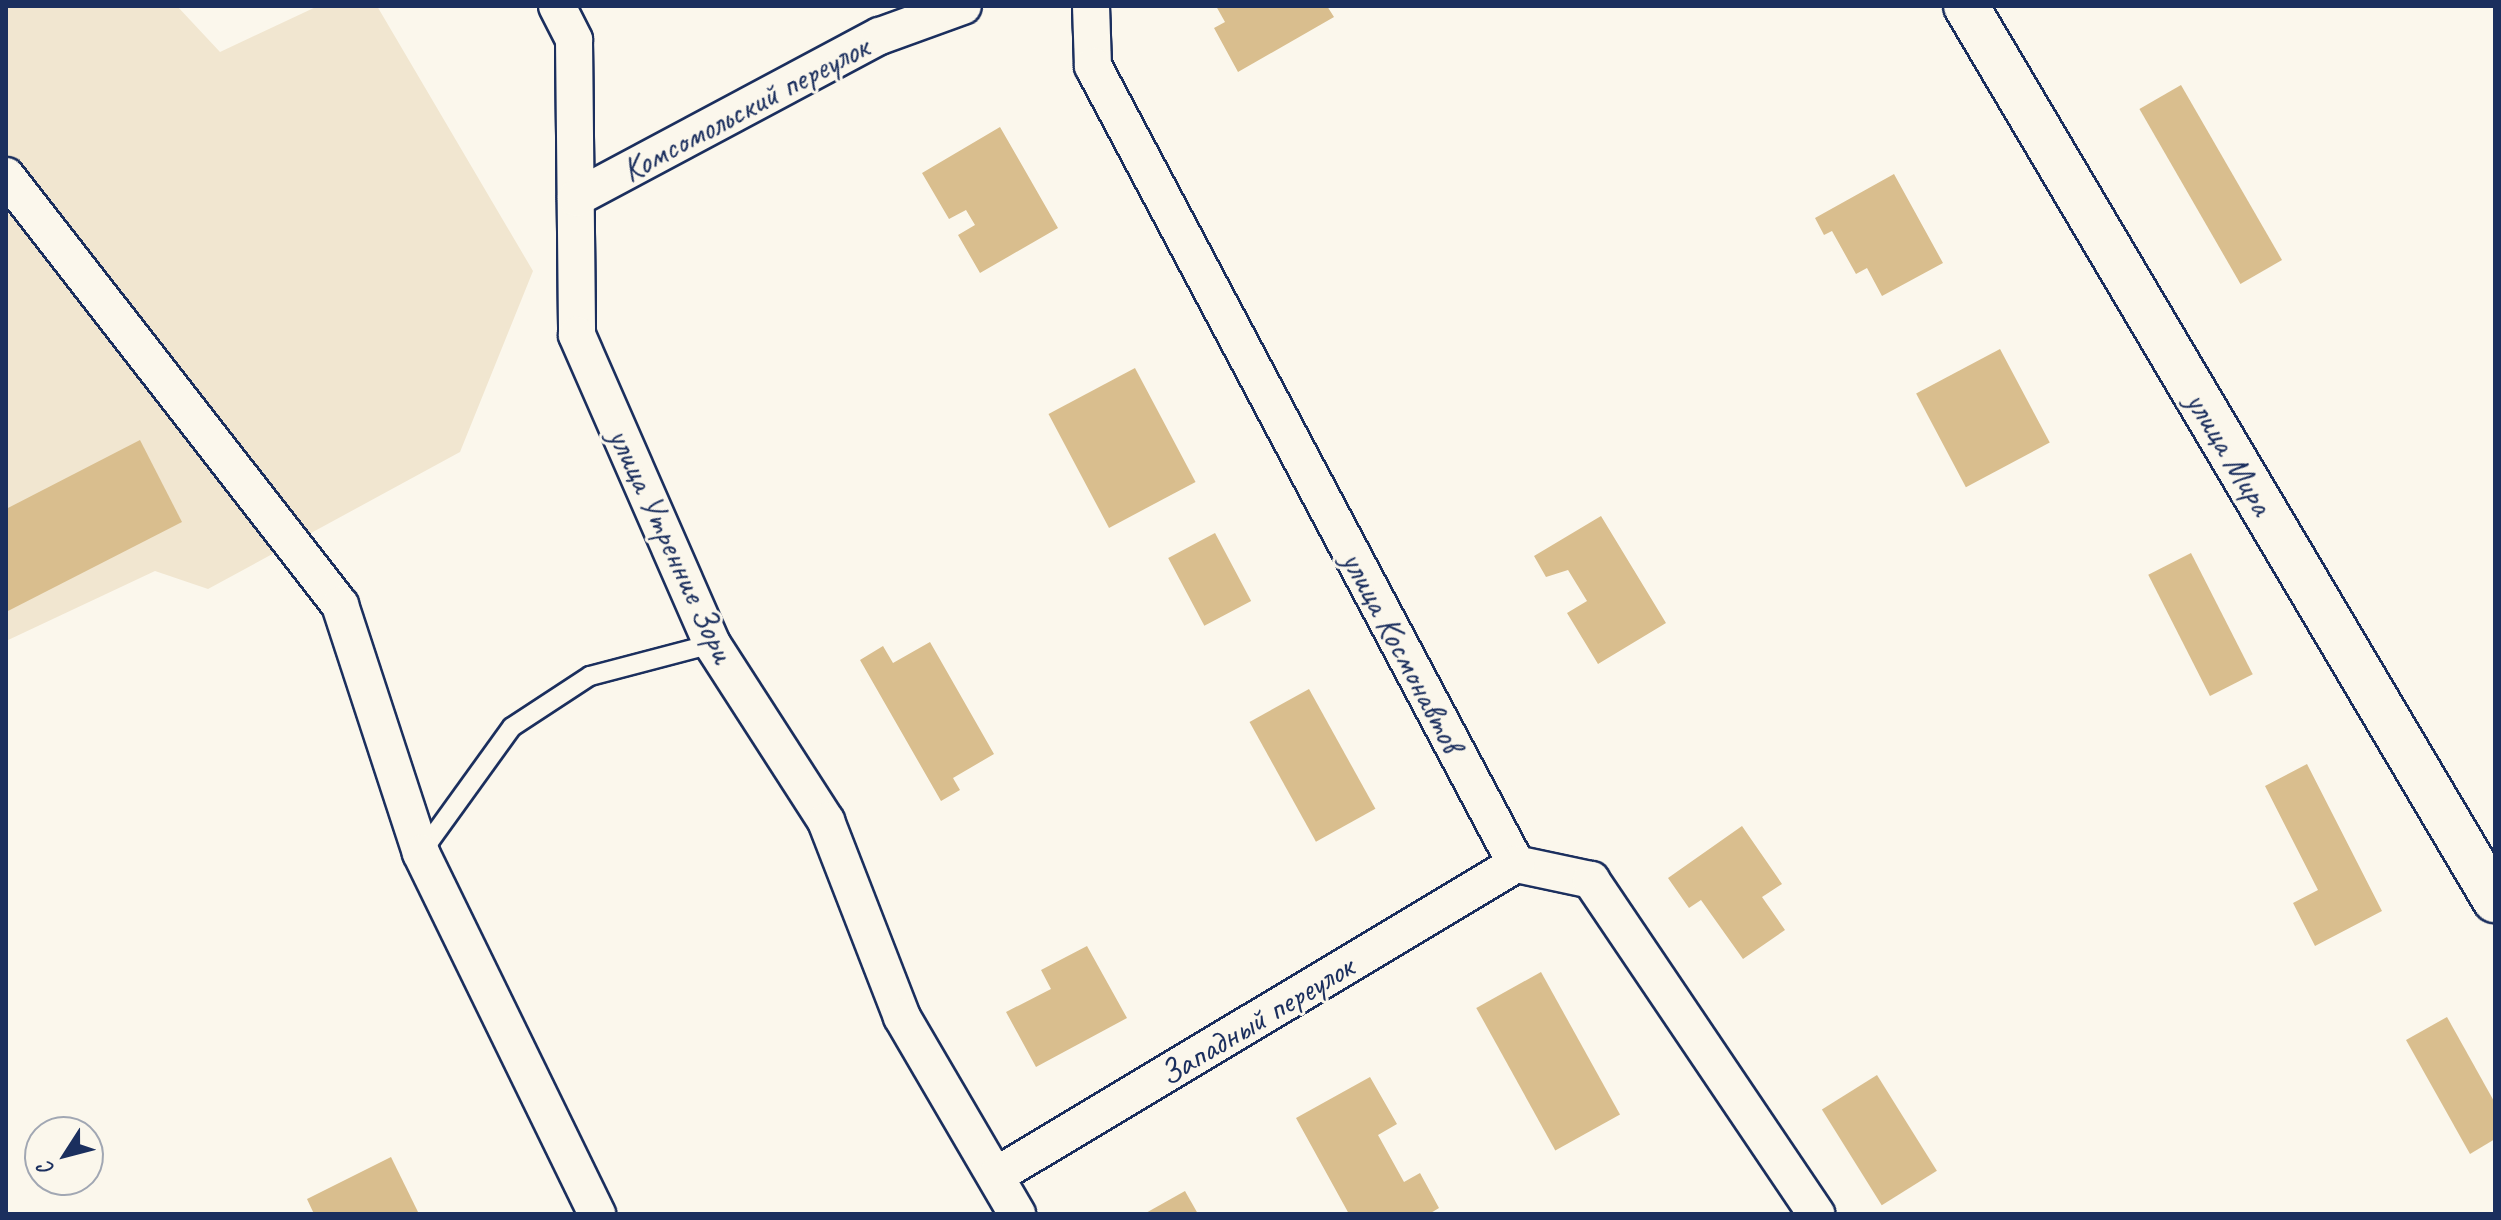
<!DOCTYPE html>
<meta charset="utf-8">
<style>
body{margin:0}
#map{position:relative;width:2501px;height:1220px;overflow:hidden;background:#fbf7ec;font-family:Caveat,sans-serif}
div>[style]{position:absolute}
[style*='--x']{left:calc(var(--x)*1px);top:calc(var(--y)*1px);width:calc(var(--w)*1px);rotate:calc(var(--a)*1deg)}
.built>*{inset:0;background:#f1e6d0}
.building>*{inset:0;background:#d9be8e;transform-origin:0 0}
.roads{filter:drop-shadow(2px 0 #1b2f5e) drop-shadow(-2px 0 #1b2f5e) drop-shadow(0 2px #1b2f5e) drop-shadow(0 -2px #1b2f5e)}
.service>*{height:18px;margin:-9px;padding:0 9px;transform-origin:9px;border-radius:9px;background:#fbf7ec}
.minor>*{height:36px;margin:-18px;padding:0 18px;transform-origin:18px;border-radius:18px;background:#fbf7ec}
.tertiary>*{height:44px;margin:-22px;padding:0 22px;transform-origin:22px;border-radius:22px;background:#fbf7ec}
span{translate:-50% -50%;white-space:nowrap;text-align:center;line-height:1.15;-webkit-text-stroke:6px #fbf7ec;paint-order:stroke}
.street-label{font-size:34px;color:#1b2f5e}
.frame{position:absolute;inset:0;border:8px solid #1b2f5e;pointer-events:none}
.north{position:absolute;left:24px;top:1116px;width:80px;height:80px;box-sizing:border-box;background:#fbf7ec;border:2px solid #a1a7b3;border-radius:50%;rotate:234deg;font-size:22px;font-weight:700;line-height:32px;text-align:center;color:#1b2f5e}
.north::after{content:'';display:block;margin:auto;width:28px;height:36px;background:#1b2f5e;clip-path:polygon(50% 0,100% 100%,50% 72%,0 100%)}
</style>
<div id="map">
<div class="built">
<i style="clip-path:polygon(6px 6px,177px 6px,220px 52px,318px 6px,377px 6px,533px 271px,460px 452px,208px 589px,155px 571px,6px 641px)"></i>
</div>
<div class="building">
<i style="clip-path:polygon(1216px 6px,1327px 6px,1334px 17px,1238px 72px,1214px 28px,1225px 22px)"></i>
<i style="left:2181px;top:85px;width:202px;height:48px;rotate:60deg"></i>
<i style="clip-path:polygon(1000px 127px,1058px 228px,980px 273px,958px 235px,975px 225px,966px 210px,949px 219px,922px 173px)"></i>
<i style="clip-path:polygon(1894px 174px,1943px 263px,1882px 296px,1867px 268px,1856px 274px,1832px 231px,1824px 235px,1815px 218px)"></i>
<i style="left:2000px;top:349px;width:106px;height:95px;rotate:62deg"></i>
<i style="left:1135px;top:368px;width:129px;height:98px;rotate:62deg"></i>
<i style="clip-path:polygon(140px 440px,182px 522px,6px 612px,6px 509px)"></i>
<i style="clip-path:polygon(1601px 516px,1666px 623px,1598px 664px,1567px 613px,1587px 601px,1568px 570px,1546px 577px,1534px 556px)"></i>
<i style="left:1215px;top:533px;width:77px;height:53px;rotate:62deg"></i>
<i style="left:2191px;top:553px;width:136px;height:48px;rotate:63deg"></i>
<i style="clip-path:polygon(930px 642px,994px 754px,953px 778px,960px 790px,941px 801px,860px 660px,883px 646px,893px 663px)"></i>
<i style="left:1309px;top:689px;width:137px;height:68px;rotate:61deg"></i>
<i style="clip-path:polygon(2307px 764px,2382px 911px,2315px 946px,2293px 903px,2318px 890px,2265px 786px)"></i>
<i style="clip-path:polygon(1742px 826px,1782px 884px,1762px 897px,1785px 930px,1743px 959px,1701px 900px,1689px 908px,1668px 878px)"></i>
<i style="clip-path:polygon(1087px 946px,1127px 1018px,1036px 1067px,1006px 1012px,1051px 989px,1041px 970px)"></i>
<i style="left:1541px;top:972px;width:163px;height:74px;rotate:61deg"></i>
<i style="clip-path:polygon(2447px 1017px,2495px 1103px,2495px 1139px,2470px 1154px,2406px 1040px)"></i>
<i style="left:1877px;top:1075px;width:113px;height:65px;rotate:58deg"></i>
<i style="clip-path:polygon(1370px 1077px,1397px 1124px,1378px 1135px,1404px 1182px,1420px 1173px,1439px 1208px,1429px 1214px,1349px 1214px,1296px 1118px)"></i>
<i style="clip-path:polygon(391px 1157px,419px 1214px,314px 1214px,307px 1199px)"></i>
<i style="clip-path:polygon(1185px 1191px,1198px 1214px,1144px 1214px)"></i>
</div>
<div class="roads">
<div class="service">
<i style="--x:421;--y:853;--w:155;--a:-54.2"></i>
<i style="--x:512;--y:727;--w:93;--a:-33.2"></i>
<i style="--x:590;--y:676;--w:126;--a:-14.7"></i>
</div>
<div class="minor">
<i style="--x:557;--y:6;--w:38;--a:63"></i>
<i style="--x:574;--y:40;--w:295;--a:89.4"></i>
<i style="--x:577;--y:335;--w:337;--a:66.4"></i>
<i style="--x:712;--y:644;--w:211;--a:57.2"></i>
<i style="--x:826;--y:821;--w:210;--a:68.8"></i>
<i style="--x:902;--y:1017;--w:228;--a:59.7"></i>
<i style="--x:1091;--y:6;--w:60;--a:88.1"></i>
<i style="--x:1093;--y:66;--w:903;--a:62.07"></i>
<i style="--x:6;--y:176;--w:544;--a:52.1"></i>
<i style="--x:340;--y:605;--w:261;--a:71.9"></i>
<i style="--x:421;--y:853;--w:402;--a:64"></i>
<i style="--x:576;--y:198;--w:344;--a:-28.1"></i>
<i style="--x:880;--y:36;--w:88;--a:-19.9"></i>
<i style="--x:1516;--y:864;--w:77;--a:12"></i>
<i style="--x:1591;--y:880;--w:403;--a:56"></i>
<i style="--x:997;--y:1175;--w:605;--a:-30.93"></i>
</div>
<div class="tertiary">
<i style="--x:1966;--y:6;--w:1039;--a:59.39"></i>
</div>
</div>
<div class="street-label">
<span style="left:745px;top:108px;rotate:-28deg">Комсомольский переулок</span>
<span style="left:2230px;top:453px;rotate:59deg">улица Мира</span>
<span style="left:672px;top:545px;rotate:65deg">улица Утренние Зори</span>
<span style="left:1403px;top:651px;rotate:62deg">улица Космонавтов</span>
<span style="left:1256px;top:1020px;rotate:-31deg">Западный переулок</span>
</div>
<div class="frame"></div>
<div class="north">С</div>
</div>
